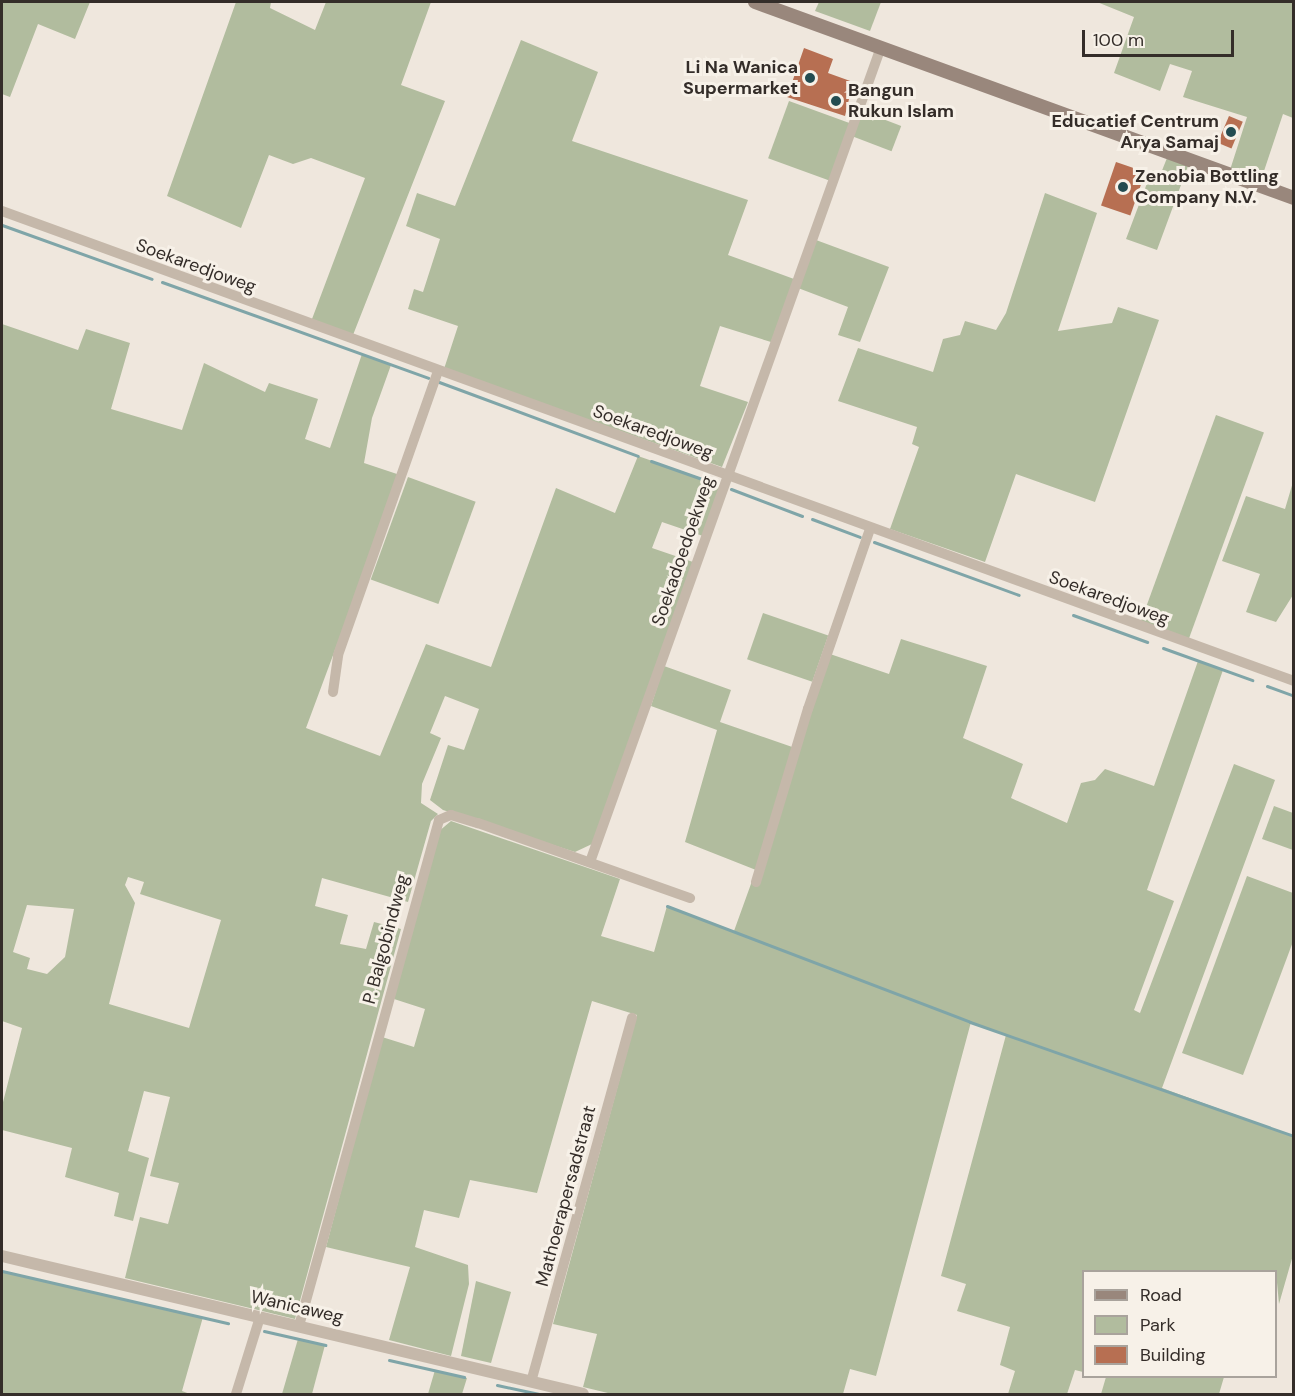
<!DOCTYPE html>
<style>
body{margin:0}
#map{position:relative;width:1295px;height:1396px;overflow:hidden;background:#efe7dd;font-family:"DM Sans",sans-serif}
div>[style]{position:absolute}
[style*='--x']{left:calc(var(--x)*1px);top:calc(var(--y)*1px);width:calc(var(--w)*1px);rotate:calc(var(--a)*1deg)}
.green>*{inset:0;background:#b1bc9e;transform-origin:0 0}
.stream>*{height:3px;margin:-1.5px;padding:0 1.5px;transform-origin:1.5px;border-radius:1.5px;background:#7fa5a8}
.building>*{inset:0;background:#b76f52;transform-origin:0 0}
.minor>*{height:10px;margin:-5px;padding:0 5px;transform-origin:5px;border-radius:5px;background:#c5b8aa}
.tertiary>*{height:12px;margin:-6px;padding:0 6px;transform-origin:6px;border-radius:6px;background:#c5b8aa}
.secondary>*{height:14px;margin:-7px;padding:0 7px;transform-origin:7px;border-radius:7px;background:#99877c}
.dots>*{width:16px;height:16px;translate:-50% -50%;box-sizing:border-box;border:3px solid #f7f1e8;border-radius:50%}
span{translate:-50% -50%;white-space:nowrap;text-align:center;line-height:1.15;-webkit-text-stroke:6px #f7f1e8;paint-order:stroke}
.poi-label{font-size:18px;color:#342d29;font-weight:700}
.right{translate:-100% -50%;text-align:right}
.left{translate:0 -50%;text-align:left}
.street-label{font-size:18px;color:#342d29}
.frame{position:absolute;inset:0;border:3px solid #342d29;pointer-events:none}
.legend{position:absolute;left:1082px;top:1270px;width:195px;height:108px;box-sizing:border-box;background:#f7f1e8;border:2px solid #a9a39c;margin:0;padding:8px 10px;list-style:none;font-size:18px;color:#342d29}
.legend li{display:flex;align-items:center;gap:12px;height:30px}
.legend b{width:30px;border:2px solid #a9a39c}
.scale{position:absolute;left:1082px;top:30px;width:152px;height:27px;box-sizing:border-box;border:3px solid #342d29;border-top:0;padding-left:8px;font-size:18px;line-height:21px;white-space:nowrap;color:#342d29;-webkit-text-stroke:4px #f7f1e8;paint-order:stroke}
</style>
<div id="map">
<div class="green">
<i style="clip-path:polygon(2px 2px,90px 2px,75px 39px,38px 24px,10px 97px,2px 94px)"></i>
<i style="clip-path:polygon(236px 2px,271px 2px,270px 8px,315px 30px,326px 2px,431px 2px,401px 85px,445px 101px,353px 335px,312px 319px,365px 178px,311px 158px,293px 164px,269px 155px,241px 228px,167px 196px)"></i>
<i style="clip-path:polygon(819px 2px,881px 2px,870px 31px,815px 11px)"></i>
<i style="clip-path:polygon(1097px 2px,1293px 2px,1293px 118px,1283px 114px,1261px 180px,1230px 170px,1247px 117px,1183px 97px,1192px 71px,1170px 64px,1160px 91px,1114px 73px,1134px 17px)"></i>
<i style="clip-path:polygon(521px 40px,598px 72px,572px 141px,748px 200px,728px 255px,794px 279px,771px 342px,720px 326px,700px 386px,748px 402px,722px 467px,444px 369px,458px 326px,408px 309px,414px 289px,423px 292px,440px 239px,406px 226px,417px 193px,455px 206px)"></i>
<i style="left:789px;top:101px;width:65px;height:61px;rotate:20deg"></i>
<i style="left:862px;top:111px;width:42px;height:27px;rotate:21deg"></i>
<i style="clip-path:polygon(1167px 158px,1188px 166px,1157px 250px,1126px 239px,1152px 170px,1161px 173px)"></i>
<i style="clip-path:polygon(1045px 193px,1097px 213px,1058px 331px,1112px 323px,1118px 307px,1159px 320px,1095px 502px,1016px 474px,985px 562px,890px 529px,919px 447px,912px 444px,917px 427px,838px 401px,858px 348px,933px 372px,943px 339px,960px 335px,965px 321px,996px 330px,1006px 313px)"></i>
<i style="clip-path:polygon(816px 240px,889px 267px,860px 342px,838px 335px,848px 307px,798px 288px)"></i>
<i style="clip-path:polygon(evenodd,2px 324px,78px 350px,86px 329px,130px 343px,111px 409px,182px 430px,204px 363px,265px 392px,269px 383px,318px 399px,305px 439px,330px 448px,362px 354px,391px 365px,372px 418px,364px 463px,400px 475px,306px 728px,380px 756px,426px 644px,491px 667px,556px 488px,615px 513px,638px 456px,721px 485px,703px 536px,662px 522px,652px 548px,693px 562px,592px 844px,575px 852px,443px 810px,430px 800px,448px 745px,464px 750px,479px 709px,445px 696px,430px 733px,441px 738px,422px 784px,421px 803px,438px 814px,431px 821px,408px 902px,322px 878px,315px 906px,348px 915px,340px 944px,366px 949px,374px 922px,401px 929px,295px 1319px,125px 1278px,140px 1217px,168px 1224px,179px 1183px,150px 1176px,170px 1097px,144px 1091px,128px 1151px,149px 1158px,133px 1221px,114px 1216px,119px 1193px,65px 1177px,72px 1148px,2px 1130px,2px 1106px,22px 1028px,2px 1021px,2px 324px,128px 877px,144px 882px,140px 894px,221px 920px,189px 1028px,109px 1004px,135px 903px,125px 885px,128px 877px,2px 324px,27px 905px,74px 909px,65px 957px,47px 974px,27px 969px,30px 958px,13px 952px,27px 905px)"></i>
<i style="left:1216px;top:415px;width:51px;height:220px;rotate:20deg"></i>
<i style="left:408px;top:477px;width:72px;height:109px;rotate:20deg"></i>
<i style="clip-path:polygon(1293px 482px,1293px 595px,1276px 622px,1246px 612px,1260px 574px,1222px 561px,1246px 496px,1285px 509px)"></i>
<i style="left:763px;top:613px;width:69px;height:49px;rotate:19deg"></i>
<i style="clip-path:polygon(901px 639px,987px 666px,963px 738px,1023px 764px,1011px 798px,1067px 823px,1081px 783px,1095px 780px,1105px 769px,1154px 786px,1198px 661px,1223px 670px,1147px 890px,1174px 901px,1134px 1010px,1140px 1013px,1234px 764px,1275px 780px,1162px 1088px,1293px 1136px,1293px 1255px,1279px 1304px,1276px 1272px,1084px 1272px,1083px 1372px,1075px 1370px,1067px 1394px,1008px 1394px,1015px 1371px,1000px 1365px,1010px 1327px,957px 1311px,966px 1284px,941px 1276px,1006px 1035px,971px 1022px,876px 1376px,850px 1369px,843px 1394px,612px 1394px,583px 1387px,597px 1334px,553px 1324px,637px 1015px,592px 1001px,537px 1193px,470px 1180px,459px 1218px,424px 1210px,415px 1247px,468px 1265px,469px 1284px,451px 1356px,389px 1340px,410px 1267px,326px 1247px,382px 1037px,414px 1047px,425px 1009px,394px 999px,438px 832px,451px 821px,620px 879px,601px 936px,654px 952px,667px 906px,734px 931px,756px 870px,685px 842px,717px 730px,651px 706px,664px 666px,731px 690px,720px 722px,798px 749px,830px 654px,889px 674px)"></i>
<i style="clip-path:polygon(1274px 806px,1293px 813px,1293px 850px,1262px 839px)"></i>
<i style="clip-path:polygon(1247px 876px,1293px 893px,1294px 939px,1243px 1075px,1182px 1053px)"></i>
<i style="clip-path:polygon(2px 1271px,203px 1317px,182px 1391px,190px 1394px,2px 1394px)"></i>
<i style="clip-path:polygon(476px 1281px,511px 1292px,491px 1363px,461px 1356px)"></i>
<i style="clip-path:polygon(298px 1339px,325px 1345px,312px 1394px,282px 1394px)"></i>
<i style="clip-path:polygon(435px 1370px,467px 1378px,462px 1394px,428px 1394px)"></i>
<i style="clip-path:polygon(1106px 1377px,1106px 1376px,1224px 1377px,1219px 1394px,1101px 1394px)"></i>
</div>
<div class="stream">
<i style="--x:2;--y:225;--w:159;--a:19.8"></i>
<i style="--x:162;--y:282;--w:283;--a:19.8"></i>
<i style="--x:439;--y:382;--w:212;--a:20.4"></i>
<i style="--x:651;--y:461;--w:66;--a:19.5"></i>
<i style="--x:731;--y:489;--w:76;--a:20.8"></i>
<i style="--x:812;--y:519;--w:51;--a:20.6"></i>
<i style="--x:874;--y:542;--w:154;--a:20.1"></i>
<i style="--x:1073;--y:615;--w:79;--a:20"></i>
<i style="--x:1163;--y:648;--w:95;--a:19.8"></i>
<i style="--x:1267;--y:686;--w:29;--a:20"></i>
<i style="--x:667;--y:906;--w:324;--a:20.9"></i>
<i style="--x:970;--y:1022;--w:343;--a:19.4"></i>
<i style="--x:2;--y:1271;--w:232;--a:13"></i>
<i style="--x:264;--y:1331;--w:63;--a:12.9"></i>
<i style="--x:389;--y:1360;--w:77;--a:12.8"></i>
<i style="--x:497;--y:1385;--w:43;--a:12.1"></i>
</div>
<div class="building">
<i style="clip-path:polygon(804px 48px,833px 59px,828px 73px,853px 82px,845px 116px,787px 97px)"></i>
<i style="left:1229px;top:116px;width:15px;height:29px;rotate:23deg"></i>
<i style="left:1116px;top:162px;width:31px;height:46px;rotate:19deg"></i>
</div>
<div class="minor">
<i style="--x:2;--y:211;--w:1375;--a:19.99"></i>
<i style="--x:333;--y:692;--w:37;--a:-82"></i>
<i style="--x:338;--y:655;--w:301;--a:-70.6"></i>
<i style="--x:590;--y:862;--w:865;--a:-70.35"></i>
<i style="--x:756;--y:882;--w:181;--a:-73.3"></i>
<i style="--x:808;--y:709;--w:190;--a:-71"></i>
<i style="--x:299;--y:1326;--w:525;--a:-74.53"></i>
<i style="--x:439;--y:820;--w:13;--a:-23"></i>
<i style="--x:451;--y:815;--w:28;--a:17"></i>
<i style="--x:478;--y:823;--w:225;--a:19.5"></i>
<i style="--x:531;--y:1382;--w:378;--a:-74.5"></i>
<i style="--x:236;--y:1394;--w:81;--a:-72.7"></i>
</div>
<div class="tertiary">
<i style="--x:2;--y:1256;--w:597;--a:13.36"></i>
</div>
<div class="secondary">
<i style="--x:755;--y:2;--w:574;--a:19.98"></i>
</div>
<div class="dots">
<i style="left:810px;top:78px;background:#234b50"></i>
<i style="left:836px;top:101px;background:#234b50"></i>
<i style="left:1231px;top:132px;background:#234b50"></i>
<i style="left:1123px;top:187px;background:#234b50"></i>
</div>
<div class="poi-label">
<span class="right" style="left:798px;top:78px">Li Na Wanica<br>Supermarket</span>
<span class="left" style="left:848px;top:101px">Bangun<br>Rukun Islam</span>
<span class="right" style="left:1219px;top:132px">Educatief Centrum<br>Arya Samaj</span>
<span class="left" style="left:1135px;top:187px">Zenobia Bottling<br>Company N.V.</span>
</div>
<div class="street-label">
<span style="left:196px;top:266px;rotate:20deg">Soekaredjoweg</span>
<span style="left:653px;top:432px;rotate:20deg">Soekaredjoweg</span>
<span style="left:683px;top:551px;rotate:-71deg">Soekadoedoekweg</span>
<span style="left:1109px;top:598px;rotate:20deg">Soekaredjoweg</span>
<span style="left:386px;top:939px;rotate:-75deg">P. Balgobindweg</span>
<span style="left:566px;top:1196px;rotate:-75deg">Mathoerapersadstraat</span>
<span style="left:297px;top:1307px;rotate:13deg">Wanicaweg</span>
</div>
<div class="frame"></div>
<ul class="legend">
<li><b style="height:8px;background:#99877c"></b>Road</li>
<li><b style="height:16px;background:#b1bc9e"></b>Park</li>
<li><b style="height:16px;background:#b76f52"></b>Building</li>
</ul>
<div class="scale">100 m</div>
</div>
